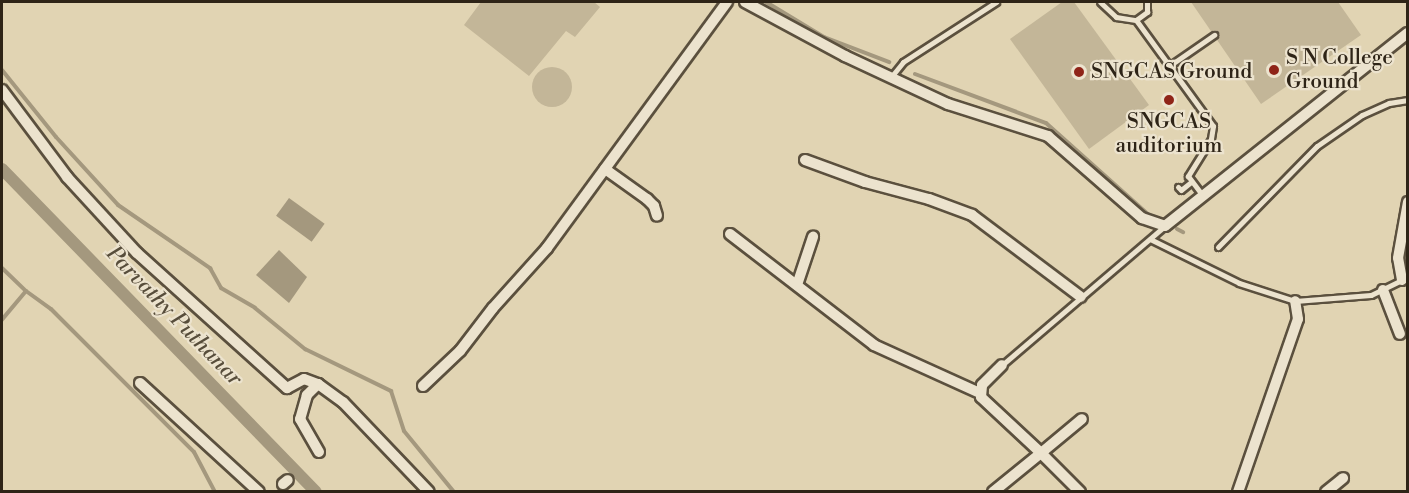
<!DOCTYPE html>
<style>
body{margin:0}
#map{position:relative;width:1409px;height:493px;overflow:hidden;background:#e1d4b3;font-family:"Libre Bodoni",serif}
div>[style]{position:absolute}
[style*='--x']{left:calc(var(--x)*1px);top:calc(var(--y)*1px);width:calc(var(--w)*1px);rotate:calc(var(--a)*1deg)}
.green>*{inset:0;background:#c3b698}
.round{border-radius:50%}
.water>*{inset:0;background:#a4987e;transform-origin:0 0}
.stream>*{height:4px;margin:-2px;padding:0 2px;transform-origin:2px;border-radius:2px;background:#a4987e}
.canal>*{height:12px;margin:-6px;padding:0 6px;transform-origin:6px;border-radius:6px;background:#a4987e}
.roads{filter:drop-shadow(2px 0 #5b503e) drop-shadow(-2px 0 #5b503e) drop-shadow(0 2px #5b503e) drop-shadow(0 -2px #5b503e)}
.lane>*{height:5px;margin:-2.5px;padding:0 2.5px;transform-origin:2.5px;border-radius:2.5px;background:#ece3ce}
.street>*{height:10px;margin:-5px;padding:0 5px;transform-origin:5px;border-radius:5px;background:#ece3ce}
.dots>*{width:16px;height:16px;translate:-50% -50%;box-sizing:border-box;border:3px solid #ece3ce;border-radius:50%}
span{translate:-50% -50%;white-space:nowrap;text-align:center;line-height:1.15;-webkit-text-stroke:4.5px #ece3ce;paint-order:stroke}
.poi-label{font-size:21px;color:#2e2417}
.left{translate:0 -50%;text-align:left}
.water-label{font-size:22px;color:#574d3b;font-style:italic}
.frame{position:absolute;inset:0;border:3px solid #2e2417;pointer-events:none}
</style>
<div id="map">
<div class="green">
<i style="clip-path:polygon(481px 2px,594px 2px,600px 7px,575px 37px,566px 31px,529px 76px,464px 25px)"></i>
<i style="clip-path:polygon(1062px 2px,1074px 2px,1149px 105px,1089px 149px,1010px 39px)"></i>
<i style="clip-path:polygon(1191px 2px,1338px 2px,1361px 35px,1261px 104px)"></i>
<i class="round" style="left:532px;top:67px;width:40px;height:40px"></i>
</div>
<div class="water">
<i style="left:289px;top:198px;width:44px;height:22px;rotate:36deg"></i>
<i style="clip-path:polygon(279px 250px,307px 277px,289px 303px,256px 275px)"></i>
</div>
<div class="stream">
<i style="--x:766;--y:2;--w:68;--a:31.1"></i>
<i style="--x:824;--y:37;--w:70;--a:21"></i>
<i style="--x:2;--y:70;--w:86;--a:51.1"></i>
<i style="--x:56;--y:137;--w:92;--a:47.6"></i>
<i style="--x:118;--y:205;--w:112;--a:34.4"></i>
<i style="--x:210;--y:268;--w:23;--a:61"></i>
<i style="--x:221;--y:288;--w:39;--a:30"></i>
<i style="--x:255;--y:308;--w:65;--a:39.4"></i>
<i style="--x:305;--y:349;--w:96;--a:26"></i>
<i style="--x:391;--y:391;--w:42;--a:72"></i>
<i style="--x:404;--y:431;--w:79;--a:50.7"></i>
<i style="--x:915;--y:74;--w:140;--a:20.5"></i>
<i style="--x:1046;--y:123;--w:141;--a:41.8"></i>
<i style="--x:1177;--y:229;--w:7;--a:27"></i>
<i style="--x:2;--y:268;--w:33;--a:44"></i>
<i style="--x:26;--y:291;--w:38;--a:130"></i>
<i style="--x:26;--y:291;--w:31;--a:36"></i>
<i style="--x:51;--y:309;--w:202;--a:45"></i>
<i style="--x:194;--y:452;--w:45;--a:62.3"></i>
</div>
<div class="canal">
<i style="--x:2;--y:169;--w:450;--a:45.8"></i>
</div>
<div class="roads">
<div class="lane">
<i style="--x:1100;--y:2;--w:22;--a:43"></i>
<i style="--x:1116;--y:17;--w:20;--a:9"></i>
<i style="--x:1136;--y:20;--w:14;--a:-36"></i>
<i style="--x:1147;--y:12;--w:10;--a:-90"></i>
<i style="--x:1136;--y:20;--w:131;--a:54"></i>
<i style="--x:1213;--y:126;--w:13;--a:99"></i>
<i style="--x:1211;--y:139;--w:44;--a:121.9"></i>
<i style="--x:1188;--y:176;--w:25;--a:53"></i>
<i style="--x:1169;--y:66;--w:55;--a:-34.6"></i>
<i style="--x:891;--y:77;--w:19;--a:-51"></i>
<i style="--x:903;--y:62;--w:111;--a:-32.8"></i>
<i style="--x:1178;--y:187;--w:4;--a:45"></i>
<i style="--x:1181;--y:190;--w:13;--a:-39"></i>
<i style="--x:1150;--y:239;--w:99;--a:26.3"></i>
<i style="--x:1239;--y:283;--w:59;--a:17.8"></i>
<i style="--x:1295;--y:301;--w:76;--a:-4.5"></i>
<i style="--x:1371;--y:295;--w:41;--a:-25.9"></i>
<i style="--x:1218;--y:247;--w:141;--a:-45.6"></i>
<i style="--x:1317;--y:146;--w:55;--a:-34.6"></i>
<i style="--x:1362;--y:115;--w:30;--a:-24"></i>
<i style="--x:1389;--y:103;--w:19;--a:-9"></i>
<i style="--x:1002;--y:365;--w:214;--a:-40.5"></i>
</div>
<div class="street">
<i style="--x:745;--y:2;--w:114;--a:28.4"></i>
<i style="--x:845;--y:56;--w:114;--a:25"></i>
<i style="--x:948;--y:104;--w:105;--a:17.7"></i>
<i style="--x:1048;--y:136;--w:125;--a:41.1"></i>
<i style="--x:1142;--y:218;--w:24;--a:19"></i>
<i style="--x:1165;--y:226;--w:310;--a:-38.5"></i>
<i style="--x:2;--y:90;--w:109;--a:53.2"></i>
<i style="--x:67;--y:177;--w:103;--a:47.4"></i>
<i style="--x:137;--y:253;--w:202;--a:42"></i>
<i style="--x:287;--y:388;--w:19;--a:-28"></i>
<i style="--x:304;--y:379;--w:15;--a:20"></i>
<i style="--x:318;--y:384;--w:31;--a:36"></i>
<i style="--x:343;--y:402;--w:124;--a:46.3"></i>
<i style="--x:805;--y:160;--w:64;--a:20.1"></i>
<i style="--x:865;--y:182;--w:66;--a:14.9"></i>
<i style="--x:929;--y:199;--w:46;--a:20.4"></i>
<i style="--x:972;--y:215;--w:136;--a:37"></i>
<i style="--x:605;--y:169;--w:52;--a:35.5"></i>
<i style="--x:647;--y:199;--w:10;--a:45"></i>
<i style="--x:654;--y:206;--w:10;--a:73"></i>
<i style="--x:730;--y:234;--w:182;--a:37.6"></i>
<i style="--x:874;--y:345;--w:116;--a:24.4"></i>
<i style="--x:1402;--y:280;--w:22;--a:-100"></i>
<i style="--x:1398;--y:258;--w:57;--a:-79.9"></i>
<i style="--x:797;--y:285;--w:51;--a:-71.6"></i>
<i style="--x:1383;--y:290;--w:47;--a:68.9"></i>
<i style="--x:140;--y:383;--w:161;--a:42.5"></i>
<i style="--x:318;--y:384;--w:16;--a:135"></i>
<i style="--x:307;--y:395;--w:25;--a:106"></i>
<i style="--x:300;--y:419;--w:38;--a:60"></i>
<i style="--x:423;--y:386;--w:51;--a:-43.4"></i>
<i style="--x:460;--y:351;--w:54;--a:-52.5"></i>
<i style="--x:493;--y:308;--w:81;--a:-48"></i>
<i style="--x:547;--y:248;--w:305;--a:-53.8"></i>
<i style="--x:283;--y:484;--w:6;--a:-39"></i>
<i style="--x:993;--y:492;--w:62;--a:-39.1"></i>
<i style="--x:1041;--y:453;--w:82;--a:-137"></i>
<i style="--x:981;--y:397;--w:12;--a:-85"></i>
<i style="--x:982;--y:385;--w:28;--a:-45"></i>
<i style="--x:1080;--y:492;--w:55;--a:-135"></i>
<i style="--x:1041;--y:453;--w:53;--a:-39.7"></i>
<i style="--x:1238;--y:492;--w:183;--a:-70.9"></i>
<i style="--x:1298;--y:319;--w:18;--a:-99"></i>
<i style="--x:1326;--y:492;--w:22;--a:-39"></i>
</div>
</div>
<div class="dots">
<i style="left:1274px;top:70px;background:#8f2418"></i>
<i style="left:1079px;top:72px;background:#8f2418"></i>
<i style="left:1169px;top:100px;background:#8f2418"></i>
</div>
<div class="poi-label">
<span class="left" style="left:1286px;top:70px">S N College<br>Ground</span>
<span class="left" style="left:1091px;top:72px">SNGCAS Ground</span>
<span style="left:1169px;top:134px">SNGCAS<br>auditorium</span>
</div>
<div class="water-label">
<span style="left:174px;top:316px;rotate:46deg">Parvathy Puthanar</span>
</div>
<div class="frame"></div>
</div>
